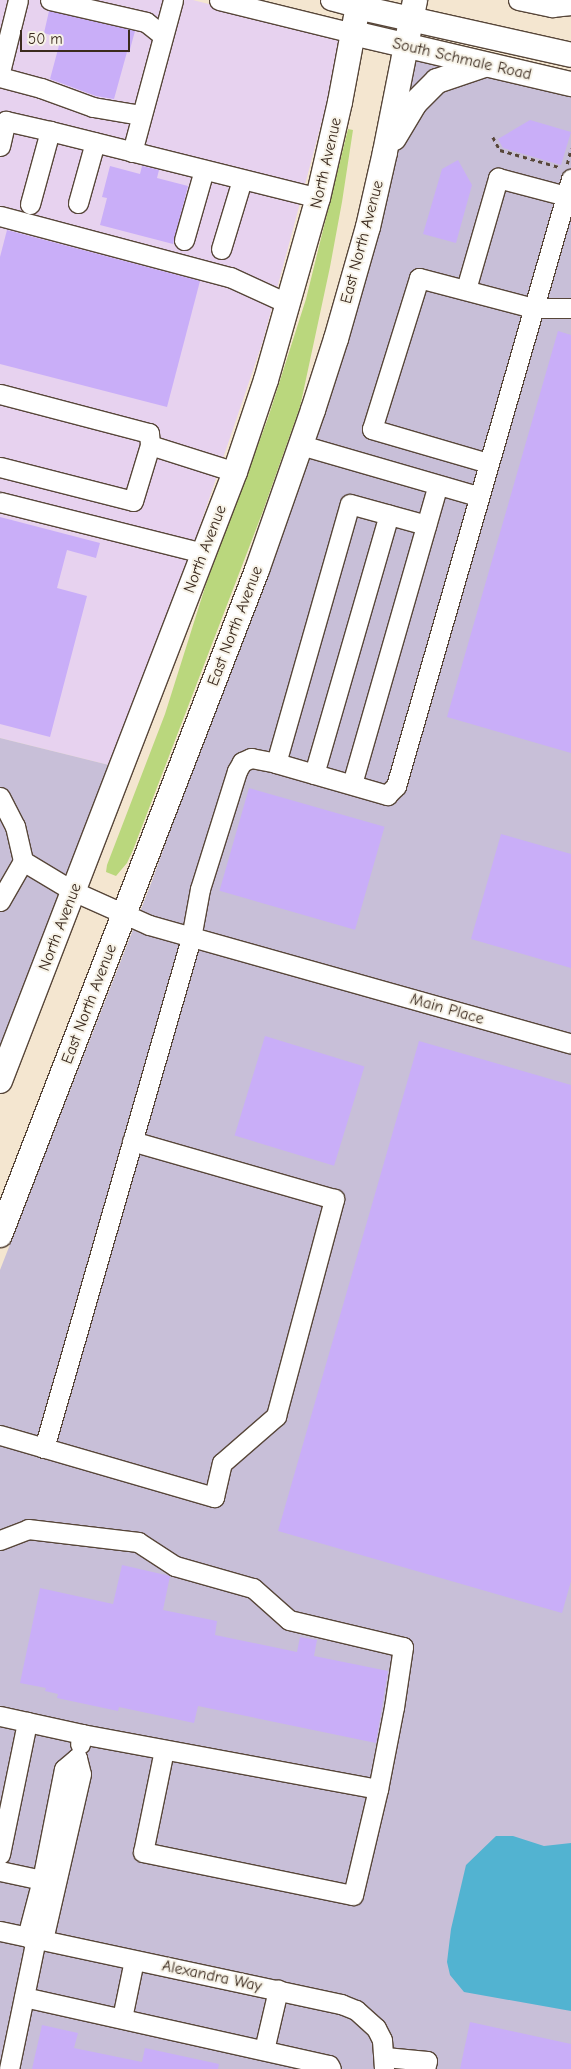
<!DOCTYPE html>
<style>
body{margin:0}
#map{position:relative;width:571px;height:2069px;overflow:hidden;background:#f4e6d0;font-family:"Comic Neue",sans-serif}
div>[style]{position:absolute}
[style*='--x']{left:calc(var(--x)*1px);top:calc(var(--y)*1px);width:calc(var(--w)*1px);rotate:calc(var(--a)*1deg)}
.built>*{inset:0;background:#e7d2ef}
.industrial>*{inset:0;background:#c8bfd8}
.green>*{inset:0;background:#bad77d}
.water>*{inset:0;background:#52b3d1}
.building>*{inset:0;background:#c9aef8;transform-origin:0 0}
.path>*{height:2.5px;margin-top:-1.25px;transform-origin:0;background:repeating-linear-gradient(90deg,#574639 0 4px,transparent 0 8px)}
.roads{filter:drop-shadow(1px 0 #574639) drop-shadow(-1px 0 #574639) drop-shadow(0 1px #574639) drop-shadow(0 -1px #574639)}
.minor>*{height:19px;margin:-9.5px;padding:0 9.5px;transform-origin:9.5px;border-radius:9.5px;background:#fff}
.major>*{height:24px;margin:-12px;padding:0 12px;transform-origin:12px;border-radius:12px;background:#fff}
span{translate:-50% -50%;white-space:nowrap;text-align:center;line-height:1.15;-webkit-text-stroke:4px #f7f3e8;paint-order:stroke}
.street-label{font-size:16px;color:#3b2a1e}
.scale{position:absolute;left:20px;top:30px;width:110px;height:22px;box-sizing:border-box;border:2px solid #3b2a1e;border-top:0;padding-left:6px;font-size:15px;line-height:18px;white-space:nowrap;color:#3b2a1e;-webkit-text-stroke:4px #f7f3e8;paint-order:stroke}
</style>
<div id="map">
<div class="built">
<i style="clip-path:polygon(0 0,193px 0,344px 39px,263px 341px,145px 687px,109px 765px,0 738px)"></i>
</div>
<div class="industrial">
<i style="clip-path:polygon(414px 53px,571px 92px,571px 2069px,0 2069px,0 1270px,150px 886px,306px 459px)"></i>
<i style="clip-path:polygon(0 738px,109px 765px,0 1049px)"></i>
</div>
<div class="green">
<i style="clip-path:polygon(348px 129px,353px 130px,342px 202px,330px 267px,300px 407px,263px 511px,133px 850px,127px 863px,116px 876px,106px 872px,107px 865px,165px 714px,207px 581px,268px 418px,306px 299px)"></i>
</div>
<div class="water">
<i style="clip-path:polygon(496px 1836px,513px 1836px,544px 1846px,571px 1843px,571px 2011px,464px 1992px,450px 1975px,447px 1962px,451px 1929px,466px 1865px)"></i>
</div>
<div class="building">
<i style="clip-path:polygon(49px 11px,135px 31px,129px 53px,127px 52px,114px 99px,96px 96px,50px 79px,61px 38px,44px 33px)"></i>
<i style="clip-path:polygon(530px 120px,571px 132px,561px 165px,503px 148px,498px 139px)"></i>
<i style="clip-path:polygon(458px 160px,472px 185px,456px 243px,423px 234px,442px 169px)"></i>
<i style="clip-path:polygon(110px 166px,140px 174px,142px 166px,159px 170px,157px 178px,188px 186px,173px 244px,100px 225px,107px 198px,102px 197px)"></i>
<i style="clip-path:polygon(7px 230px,200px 281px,167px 407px,0 364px,0 257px)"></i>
<i style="clip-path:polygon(558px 331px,571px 335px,571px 753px,447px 717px)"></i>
<i style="clip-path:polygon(0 517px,100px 543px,96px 558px,67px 550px,57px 588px,87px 596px,50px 737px,0 724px)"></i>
<i style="left:249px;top:788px;width:141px;height:107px;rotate:16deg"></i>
<i style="clip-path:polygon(501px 834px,571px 854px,571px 968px,471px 939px)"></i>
<i style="left:265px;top:1036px;width:104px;height:104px;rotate:17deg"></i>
<i style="clip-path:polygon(419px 1041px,571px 1085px,571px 1581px,562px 1613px,278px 1531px)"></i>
<i style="clip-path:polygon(122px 1565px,170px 1576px,163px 1610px,217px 1621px,215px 1635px,297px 1652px,300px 1637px,317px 1640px,314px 1656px,388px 1671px,376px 1743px,198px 1706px,194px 1723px,119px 1707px,118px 1711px,57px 1698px,58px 1694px,45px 1691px,46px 1688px,20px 1683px,40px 1588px,113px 1604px)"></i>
<i style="clip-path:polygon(470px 2022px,571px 2044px,571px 2069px,460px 2069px)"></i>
<i style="clip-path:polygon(42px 2025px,78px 2033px,74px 2048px,142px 2062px,145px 2048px,219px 2064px,218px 2069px,32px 2069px)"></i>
</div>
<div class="path">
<i style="--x:493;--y:137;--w:15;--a:62"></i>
<i style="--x:500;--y:150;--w:61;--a:16.1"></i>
<i style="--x:567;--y:164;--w:16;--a:-76"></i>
</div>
<div class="roads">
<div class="minor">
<i style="--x:50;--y:0;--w:98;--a:12.9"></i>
<i style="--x:146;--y:22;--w:21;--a:39"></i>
<i style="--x:219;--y:0;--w:138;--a:13.8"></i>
<i style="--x:330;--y:0;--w:28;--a:15"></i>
<i style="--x:518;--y:0;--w:35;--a:12"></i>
<i style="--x:552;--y:7;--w:19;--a:-6"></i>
<i style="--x:0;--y:72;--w:74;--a:-76"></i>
<i style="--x:0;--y:77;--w:42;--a:15"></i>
<i style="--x:41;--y:88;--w:55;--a:20.1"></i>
<i style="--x:93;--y:107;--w:49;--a:9.5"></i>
<i style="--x:0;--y:146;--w:26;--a:-77"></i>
<i style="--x:6;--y:121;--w:45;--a:12.8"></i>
<i style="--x:132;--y:152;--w:157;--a:-74.9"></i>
<i style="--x:78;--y:203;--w:63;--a:-74.4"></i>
<i style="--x:30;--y:204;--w:76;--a:-74.7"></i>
<i style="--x:50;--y:131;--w:276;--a:14"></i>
<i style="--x:0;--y:216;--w:238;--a:14.9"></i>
<i style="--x:230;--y:277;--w:65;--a:24.6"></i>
<i style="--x:184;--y:240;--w:73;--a:-74.1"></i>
<i style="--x:221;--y:249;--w:72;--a:-73.1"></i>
<i style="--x:466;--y:289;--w:116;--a:-73.9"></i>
<i style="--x:498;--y:178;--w:70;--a:14.8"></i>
<i style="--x:0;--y:394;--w:154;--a:14.7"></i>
<i style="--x:149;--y:433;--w:12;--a:85"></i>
<i style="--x:301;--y:445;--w:184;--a:16.1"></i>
<i style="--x:488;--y:463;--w:121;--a:-163.7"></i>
<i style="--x:372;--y:429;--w:158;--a:-72.7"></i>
<i style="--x:419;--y:278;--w:118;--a:14.7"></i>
<i style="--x:533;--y:308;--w:38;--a:0"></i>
<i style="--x:0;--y:467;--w:137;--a:14.3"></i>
<i style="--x:133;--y:501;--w:59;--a:-73.1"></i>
<i style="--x:150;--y:445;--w:89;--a:17.6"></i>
<i style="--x:0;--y:502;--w:209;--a:14.1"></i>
<i style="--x:276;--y:763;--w:116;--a:16.1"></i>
<i style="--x:387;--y:795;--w:13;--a:-45"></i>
<i style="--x:396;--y:786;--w:632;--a:-73.92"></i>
<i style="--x:314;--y:774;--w:270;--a:-73.9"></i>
<i style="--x:352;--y:784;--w:311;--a:-74"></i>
<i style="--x:0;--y:797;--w:33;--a:63"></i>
<i style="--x:15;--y:826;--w:36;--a:77"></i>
<i style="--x:23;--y:861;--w:58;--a:31"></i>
<i style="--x:73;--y:891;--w:83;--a:24.1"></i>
<i style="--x:149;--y:925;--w:438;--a:15.7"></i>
<i style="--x:0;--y:901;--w:46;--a:-60.1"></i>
<i style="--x:0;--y:1435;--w:223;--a:16.2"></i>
<i style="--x:214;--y:1497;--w:35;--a:-77"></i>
<i style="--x:222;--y:1463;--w:72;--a:-41"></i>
<i style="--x:276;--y:1416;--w:225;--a:-75"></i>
<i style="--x:334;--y:1199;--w:210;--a:-164"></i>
<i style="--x:44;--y:1448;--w:531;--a:-73.92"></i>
<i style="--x:191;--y:938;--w:50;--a:-79.6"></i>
<i style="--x:200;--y:889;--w:124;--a:-72.6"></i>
<i style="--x:237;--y:771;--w:10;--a:-61"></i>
<i style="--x:242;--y:762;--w:10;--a:-24"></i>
<i style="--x:251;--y:758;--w:25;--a:11"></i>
<i style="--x:276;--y:763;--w:269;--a:-74.1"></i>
<i style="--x:350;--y:504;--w:79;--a:15.4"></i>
<i style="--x:0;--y:1540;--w:30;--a:-21"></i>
<i style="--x:28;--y:1529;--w:111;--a:6.7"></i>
<i style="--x:138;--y:1542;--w:44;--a:33"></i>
<i style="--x:175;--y:1566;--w:81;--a:15.8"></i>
<i style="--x:253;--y:1588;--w:48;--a:41.6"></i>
<i style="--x:289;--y:1620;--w:117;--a:13.3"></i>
<i style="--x:403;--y:1647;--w:61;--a:98.5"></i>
<i style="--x:394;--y:1707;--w:84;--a:101"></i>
<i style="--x:378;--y:1789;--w:301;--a:-169.5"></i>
<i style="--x:0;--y:1716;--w:84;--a:12.4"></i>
<i style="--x:82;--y:1734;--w:10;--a:101"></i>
<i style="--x:164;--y:1750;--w:104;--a:101.6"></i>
<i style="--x:143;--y:1852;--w:214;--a:11.6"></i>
<i style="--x:353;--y:1895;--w:109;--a:-76.7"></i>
<i style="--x:0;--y:1854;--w:135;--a:-78.4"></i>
<i style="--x:0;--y:1871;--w:43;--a:12.1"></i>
<i style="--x:0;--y:1931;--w:349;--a:12.1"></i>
<i style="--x:341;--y:2004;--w:16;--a:22"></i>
<i style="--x:356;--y:2010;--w:27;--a:42"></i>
<i style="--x:376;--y:2028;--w:13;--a:63"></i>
<i style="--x:382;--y:2040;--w:29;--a:86"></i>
<i style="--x:27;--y:1937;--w:59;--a:-75.3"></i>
<i style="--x:42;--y:1880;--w:113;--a:-78.8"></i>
<i style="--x:64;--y:1769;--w:17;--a:-40"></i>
<i style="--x:77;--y:1758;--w:16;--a:76"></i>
<i style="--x:81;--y:1774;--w:170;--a:102.9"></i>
<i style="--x:24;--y:1997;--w:312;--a:12.6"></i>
<i style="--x:329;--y:2065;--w:4;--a:63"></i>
<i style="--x:122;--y:2018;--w:59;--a:-78.3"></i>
<i style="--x:264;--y:2050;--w:62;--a:-76.9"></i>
<i style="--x:385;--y:2057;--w:42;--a:5.4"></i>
<i style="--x:427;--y:2061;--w:8;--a:104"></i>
<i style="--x:9;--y:2069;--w:133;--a:-78.3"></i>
</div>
<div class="major">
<i style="--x:357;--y:7;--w:219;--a:12.6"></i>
<i style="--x:353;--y:33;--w:224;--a:13.2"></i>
<i style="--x:394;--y:138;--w:41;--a:-59"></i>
<i style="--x:415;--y:103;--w:31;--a:-45"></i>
<i style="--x:437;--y:81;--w:50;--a:-18.8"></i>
<i style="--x:0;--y:1081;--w:653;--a:-68.9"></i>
<i style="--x:235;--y:472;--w:97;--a:-71.4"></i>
<i style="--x:266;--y:380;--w:189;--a:-74.1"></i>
<i style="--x:318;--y:198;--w:98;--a:-77.1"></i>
<i style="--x:340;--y:102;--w:104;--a:-79.4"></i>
<i style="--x:0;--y:1235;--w:713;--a:-68.87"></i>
<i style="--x:257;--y:570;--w:170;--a:-70.7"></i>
<i style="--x:313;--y:410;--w:75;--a:-72.1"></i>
<i style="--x:336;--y:339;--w:116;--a:-74.1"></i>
<i style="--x:368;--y:227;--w:77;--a:-77.2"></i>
<i style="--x:385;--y:152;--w:155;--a:-78.8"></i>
</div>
</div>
<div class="street-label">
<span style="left:462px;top:59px;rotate:13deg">South Schmale Road</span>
<span style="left:326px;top:163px;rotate:-77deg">North Avenue</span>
<span style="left:362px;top:242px;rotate:-75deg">East North Avenue</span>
<span style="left:205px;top:549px;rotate:-69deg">North Avenue</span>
<span style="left:235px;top:626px;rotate:-69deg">East North Avenue</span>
<span style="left:60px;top:927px;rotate:-69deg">North Avenue</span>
<span style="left:89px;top:1004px;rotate:-69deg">East North Avenue</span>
<span style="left:447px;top:1009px;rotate:16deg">Main Place</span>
<span style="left:212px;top:1976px;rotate:12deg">Alexandra Way</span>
</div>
<div class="scale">50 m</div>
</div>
